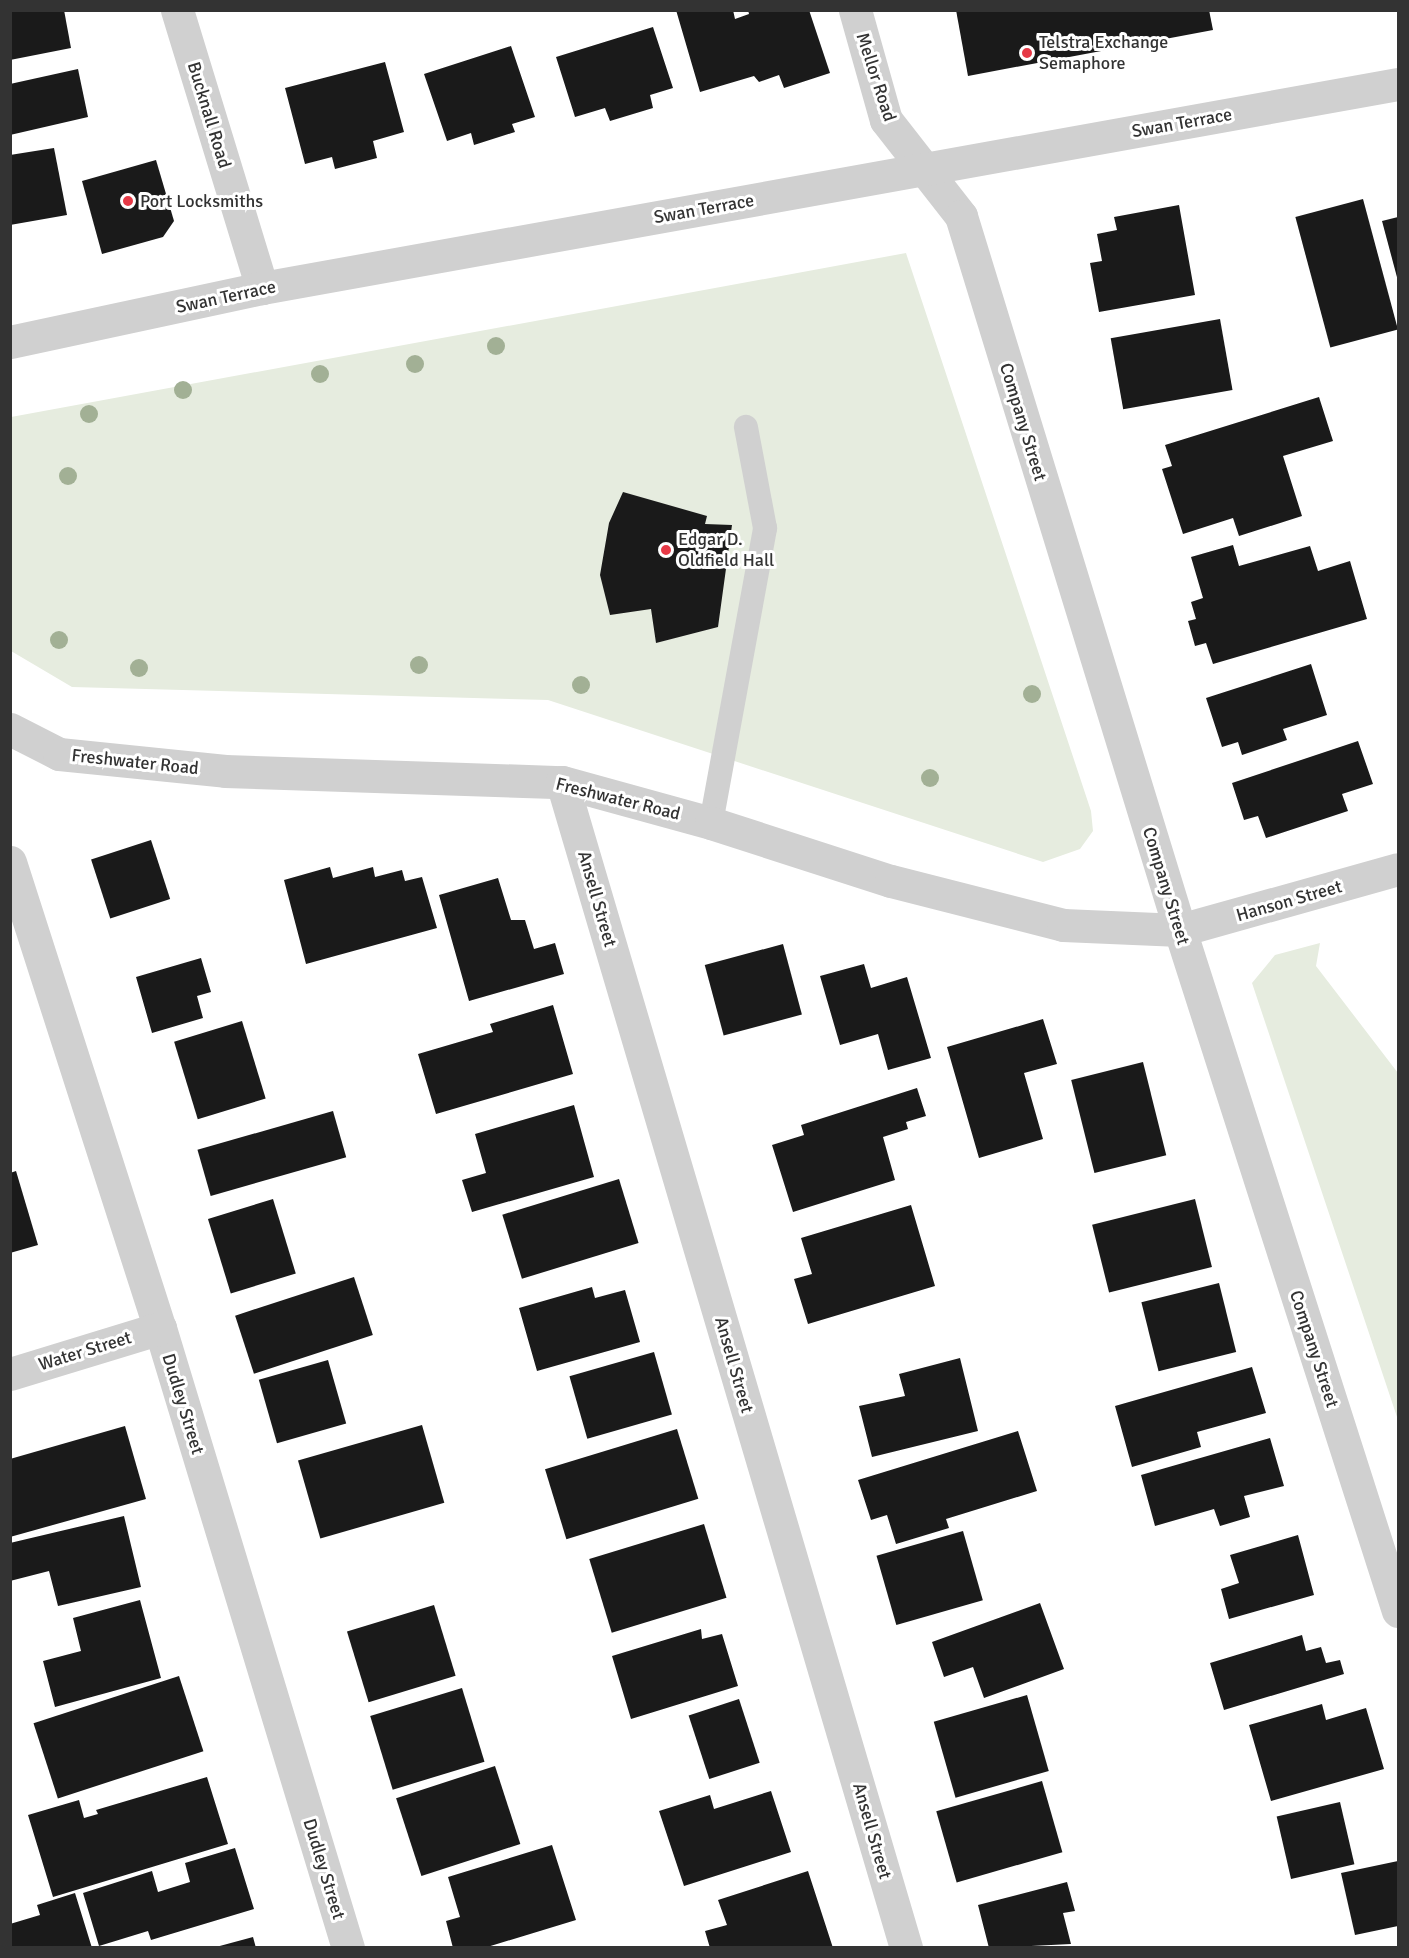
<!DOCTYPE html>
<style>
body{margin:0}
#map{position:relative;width:1409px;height:1958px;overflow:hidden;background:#fff;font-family:Signika,sans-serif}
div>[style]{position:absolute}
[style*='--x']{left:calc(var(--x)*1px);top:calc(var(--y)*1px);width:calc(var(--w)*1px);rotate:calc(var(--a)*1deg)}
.green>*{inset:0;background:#e6ecdf}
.building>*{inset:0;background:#1a1a1a;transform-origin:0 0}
.service>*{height:24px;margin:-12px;padding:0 12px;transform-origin:12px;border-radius:12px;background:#d0d0d0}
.minor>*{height:33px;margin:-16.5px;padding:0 16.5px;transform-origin:16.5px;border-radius:16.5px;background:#d0d0d0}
.tertiary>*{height:33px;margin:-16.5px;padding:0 16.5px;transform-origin:16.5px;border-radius:16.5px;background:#d0d0d0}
.trees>*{width:18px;height:18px;margin:-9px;border-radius:50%;background:#a2b095}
.dots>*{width:16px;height:16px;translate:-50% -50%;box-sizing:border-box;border:3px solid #fff;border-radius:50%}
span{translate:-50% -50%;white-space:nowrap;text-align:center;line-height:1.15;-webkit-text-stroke:6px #fff;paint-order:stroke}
.poi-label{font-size:18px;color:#333}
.left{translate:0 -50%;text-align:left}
.street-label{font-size:18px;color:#333}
.frame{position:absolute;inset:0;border:12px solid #333;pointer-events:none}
</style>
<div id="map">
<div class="green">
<i style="clip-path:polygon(906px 253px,1091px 811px,1093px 831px,1080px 849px,1043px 862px,548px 700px,72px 687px,11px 651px,11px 417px)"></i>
<i style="clip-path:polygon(1320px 943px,1316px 966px,1398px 1073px,1398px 1420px,1252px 983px,1275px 955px)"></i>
</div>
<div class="building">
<i style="clip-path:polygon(10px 10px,64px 10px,71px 48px,10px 60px)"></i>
<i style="clip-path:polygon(676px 10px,733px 10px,735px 19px,749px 14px,748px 10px,809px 10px,830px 73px,784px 88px,779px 75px,759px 82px,754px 76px,700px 92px)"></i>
<i style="clip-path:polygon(956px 10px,1209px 10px,1213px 30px,968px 76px)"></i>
<i style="clip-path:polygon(653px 27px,673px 88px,650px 95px,653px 108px,610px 121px,605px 108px,575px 117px,556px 57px)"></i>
<i style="clip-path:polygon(511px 46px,535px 117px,512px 124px,515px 132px,474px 145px,471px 133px,447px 141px,424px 74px)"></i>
<i style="clip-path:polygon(385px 62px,404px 132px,373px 141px,377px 158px,335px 169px,332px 157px,305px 164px,285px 88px)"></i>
<i style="clip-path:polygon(78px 69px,88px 117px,10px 135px,10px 84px)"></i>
<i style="clip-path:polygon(54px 148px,67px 215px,10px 225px,10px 155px)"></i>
<i style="clip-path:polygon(156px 160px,174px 221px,163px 237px,102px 254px,82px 181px)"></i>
<i style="left:1363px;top:199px;width:135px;height:70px;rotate:75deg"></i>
<i style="clip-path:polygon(1179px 205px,1195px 295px,1099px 312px,1090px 263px,1102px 261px,1097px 234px,1117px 230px,1114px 217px)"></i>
<i style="clip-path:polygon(1398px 217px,1398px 281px,1382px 221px)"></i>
<i style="left:1220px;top:319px;width:72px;height:111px;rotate:80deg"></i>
<i style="clip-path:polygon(1319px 397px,1333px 441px,1283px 456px,1302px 516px,1239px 536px,1233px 518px,1183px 534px,1162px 469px,1172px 466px,1165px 445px)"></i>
<i style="clip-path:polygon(623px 492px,707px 516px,705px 524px,732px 525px,718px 627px,656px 643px,651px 609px,610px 615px,600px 575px,609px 523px)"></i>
<i style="clip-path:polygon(1233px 545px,1239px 566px,1310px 546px,1318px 571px,1350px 561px,1367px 619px,1213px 664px,1206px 643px,1195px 646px,1188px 621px,1196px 619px,1191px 602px,1203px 598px,1191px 557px)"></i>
<i style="clip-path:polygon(1311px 664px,1327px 715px,1283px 729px,1287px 740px,1242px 755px,1238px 742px,1222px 747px,1206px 698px)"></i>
<i style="clip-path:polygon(1358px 741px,1373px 784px,1342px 794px,1348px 811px,1266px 838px,1258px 816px,1244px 820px,1232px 783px)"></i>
<i style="left:151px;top:840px;width:62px;height:63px;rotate:72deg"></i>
<i style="clip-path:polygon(330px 867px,333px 878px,373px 867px,375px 877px,402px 870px,405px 881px,422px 877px,437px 928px,306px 964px,284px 880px)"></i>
<i style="clip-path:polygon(498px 878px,511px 920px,525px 920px,534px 949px,555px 943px,564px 974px,469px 1001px,439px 895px)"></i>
<i style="left:783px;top:944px;width:73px;height:81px;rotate:75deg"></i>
<i style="clip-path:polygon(201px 958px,211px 992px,197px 996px,203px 1018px,152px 1033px,136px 977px)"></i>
<i style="clip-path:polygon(864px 964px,871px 988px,907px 977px,931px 1058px,888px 1070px,878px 1034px,840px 1045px,820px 976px)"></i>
<i style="clip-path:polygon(553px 1005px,573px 1074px,436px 1114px,418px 1054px,493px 1032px,490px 1024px)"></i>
<i style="clip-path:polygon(1043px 1019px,1057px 1064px,1024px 1073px,1043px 1139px,979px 1158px,947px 1047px)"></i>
<i style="left:242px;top:1021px;width:81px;height:71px;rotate:73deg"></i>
<i style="left:1143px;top:1062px;width:96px;height:74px;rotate:76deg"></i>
<i style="clip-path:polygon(917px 1088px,926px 1116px,906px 1122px,908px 1129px,883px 1137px,895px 1180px,793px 1212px,772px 1145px,804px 1135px,801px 1125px)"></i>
<i style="clip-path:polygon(574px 1105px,594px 1177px,472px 1212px,462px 1180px,486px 1173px,475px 1134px)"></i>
<i style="left:333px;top:1111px;width:48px;height:141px;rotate:74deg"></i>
<i style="clip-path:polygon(16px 1171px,38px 1245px,10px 1253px,10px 1173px)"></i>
<i style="left:619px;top:1179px;width:67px;height:122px;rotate:73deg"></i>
<i style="left:273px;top:1199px;width:78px;height:68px;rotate:73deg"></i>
<i style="left:1195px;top:1199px;width:70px;height:106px;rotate:76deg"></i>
<i style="clip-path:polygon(911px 1205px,935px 1286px,808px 1324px,794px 1279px,812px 1274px,801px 1238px)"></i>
<i style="left:354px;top:1277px;width:61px;height:125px;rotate:72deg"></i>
<i style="left:1219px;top:1283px;width:71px;height:80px;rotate:76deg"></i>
<i style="clip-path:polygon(592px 1287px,595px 1298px,625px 1290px,640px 1342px,537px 1371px,519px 1308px)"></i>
<i style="left:654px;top:1352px;width:65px;height:88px;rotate:74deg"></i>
<i style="clip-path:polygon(960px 1358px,978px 1431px,872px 1457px,859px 1406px,905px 1396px,899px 1374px)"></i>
<i style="left:328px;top:1360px;width:66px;height:72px;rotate:74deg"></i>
<i style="clip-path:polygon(1252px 1367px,1266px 1413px,1197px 1432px,1201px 1447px,1132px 1467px,1115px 1406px)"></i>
<i style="left:422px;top:1425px;width:81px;height:129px;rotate:74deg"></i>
<i style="clip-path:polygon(125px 1426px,146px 1499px,10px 1537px,10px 1459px)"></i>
<i style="left:677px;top:1429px;width:73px;height:138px;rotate:73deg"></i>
<i style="clip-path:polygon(1018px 1431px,1037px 1491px,946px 1519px,949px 1528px,896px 1544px,887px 1515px,871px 1520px,858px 1480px)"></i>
<i style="clip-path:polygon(1270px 1438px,1284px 1486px,1244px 1496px,1250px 1517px,1220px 1526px,1214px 1509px,1155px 1526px,1141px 1475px)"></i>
<i style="clip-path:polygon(124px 1516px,141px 1587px,58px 1606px,49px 1571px,10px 1581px,10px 1543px)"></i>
<i style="left:704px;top:1524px;width:77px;height:120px;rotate:73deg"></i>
<i style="left:963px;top:1531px;width:72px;height:90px;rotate:74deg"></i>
<i style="clip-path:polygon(1298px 1535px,1314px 1595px,1229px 1619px,1221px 1589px,1239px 1583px,1230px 1555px)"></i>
<i style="clip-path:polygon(140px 1600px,161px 1678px,55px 1707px,43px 1661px,81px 1651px,73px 1618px)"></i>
<i style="clip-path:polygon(1040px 1603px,1064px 1669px,984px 1698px,973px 1667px,944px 1677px,932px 1642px)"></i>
<i style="left:434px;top:1605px;width:74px;height:91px;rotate:73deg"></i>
<i style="clip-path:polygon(701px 1629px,702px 1639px,722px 1634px,738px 1686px,631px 1719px,612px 1656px)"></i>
<i style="clip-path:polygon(1302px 1635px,1306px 1651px,1321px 1647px,1326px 1663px,1340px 1660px,1344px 1674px,1224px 1710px,1210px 1663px)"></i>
<i style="left:179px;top:1676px;width:79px;height:153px;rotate:72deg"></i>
<i style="left:462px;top:1688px;width:77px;height:96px;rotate:73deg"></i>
<i style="left:1027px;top:1695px;width:79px;height:97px;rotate:74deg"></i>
<i style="left:739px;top:1699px;width:67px;height:53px;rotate:72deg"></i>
<i style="clip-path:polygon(1322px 1704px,1326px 1720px,1366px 1708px,1384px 1769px,1271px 1801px,1249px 1725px)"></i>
<i style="left:495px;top:1766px;width:82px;height:104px;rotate:72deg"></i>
<i style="clip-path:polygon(207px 1777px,228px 1844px,53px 1897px,28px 1815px,79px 1800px,84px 1818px,98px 1814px,96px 1810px)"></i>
<i style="left:1042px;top:1781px;width:74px;height:110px;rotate:74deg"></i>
<i style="clip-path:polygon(771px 1791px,791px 1852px,684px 1886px,659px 1811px,710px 1795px,714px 1809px)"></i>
<i style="left:1340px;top:1802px;width:64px;height:65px;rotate:77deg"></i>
<i style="clip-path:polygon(552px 1845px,576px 1920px,484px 1948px,453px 1948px,446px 1921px,460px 1917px,448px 1877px)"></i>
<i style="clip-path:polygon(235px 1848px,254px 1909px,151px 1940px,148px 1931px,99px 1946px,83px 1893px,152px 1871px,158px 1892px,190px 1882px,185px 1863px)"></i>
<i style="clip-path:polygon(1398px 1861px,1398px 1926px,1355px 1935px,1341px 1873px)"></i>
<i style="clip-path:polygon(808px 1871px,833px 1948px,710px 1948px,705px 1931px,727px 1925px,718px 1900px)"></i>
<i style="clip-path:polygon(1067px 1882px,1075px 1911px,1063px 1913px,1071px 1944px,989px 1948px,978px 1905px)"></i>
<i style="clip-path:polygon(75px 1893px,92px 1948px,10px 1948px,10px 1924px,40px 1915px,37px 1905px)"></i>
<i style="clip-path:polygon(253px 1937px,256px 1948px,216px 1948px,216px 1947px)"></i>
</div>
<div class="service">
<i style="--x:711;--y:823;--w:300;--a:-79.6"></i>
<i style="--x:765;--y:528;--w:103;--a:-100.7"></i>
</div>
<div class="minor">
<i style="--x:177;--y:10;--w:291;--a:73"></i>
<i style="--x:855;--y:10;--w:114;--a:74.3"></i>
<i style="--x:886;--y:120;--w:122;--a:52"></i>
<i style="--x:961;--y:216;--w:747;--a:72.95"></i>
<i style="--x:1180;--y:930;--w:715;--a:72.25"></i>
<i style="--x:10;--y:729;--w:55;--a:27"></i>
<i style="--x:59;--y:754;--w:167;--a:5.8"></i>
<i style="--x:225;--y:771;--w:337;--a:1.9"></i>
<i style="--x:562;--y:782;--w:155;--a:15.4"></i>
<i style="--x:711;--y:823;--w:189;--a:17.9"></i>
<i style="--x:891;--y:881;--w:178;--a:14.3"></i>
<i style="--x:1063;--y:925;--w:117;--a:2.4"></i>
<i style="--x:1180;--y:930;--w:226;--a:-15.6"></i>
<i style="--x:562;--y:782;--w:1216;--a:73.56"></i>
<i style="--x:10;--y:862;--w:490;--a:72.2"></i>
<i style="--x:160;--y:1328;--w:648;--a:73.13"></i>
<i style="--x:10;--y:1374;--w:157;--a:-17"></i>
</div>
<div class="tertiary">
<i style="--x:10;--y:342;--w:258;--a:-12.1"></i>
<i style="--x:262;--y:288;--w:1154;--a:-10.18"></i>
</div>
<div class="trees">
<i style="left:496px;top:346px"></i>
<i style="left:415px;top:364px"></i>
<i style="left:320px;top:374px"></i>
<i style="left:183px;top:390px"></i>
<i style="left:89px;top:414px"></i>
<i style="left:68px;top:476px"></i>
<i style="left:59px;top:640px"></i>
<i style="left:419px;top:665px"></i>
<i style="left:139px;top:668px"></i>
<i style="left:581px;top:685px"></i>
<i style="left:1032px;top:694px"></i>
<i style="left:930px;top:778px"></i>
</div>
<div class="dots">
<i style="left:1027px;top:53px;background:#e63946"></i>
<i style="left:128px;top:201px;background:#e63946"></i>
<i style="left:666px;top:550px;background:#e63946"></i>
</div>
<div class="poi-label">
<span class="left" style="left:1039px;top:53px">Telstra Exchange<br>Semaphore</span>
<span class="left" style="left:140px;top:201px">Port Locksmiths</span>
<span class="left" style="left:678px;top:550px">Edgar D.<br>Oldfield Hall</span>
</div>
<div class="street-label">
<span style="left:876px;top:77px;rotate:72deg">Mellor Road</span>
<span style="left:209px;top:115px;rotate:73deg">Bucknall Road</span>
<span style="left:1182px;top:123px;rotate:-10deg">Swan Terrace</span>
<span style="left:704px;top:209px;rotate:-10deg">Swan Terrace</span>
<span style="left:226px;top:297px;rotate:-12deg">Swan Terrace</span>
<span style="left:1023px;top:422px;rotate:73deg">Company Street</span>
<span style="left:135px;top:762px;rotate:6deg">Freshwater Road</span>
<span style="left:618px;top:799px;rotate:14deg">Freshwater Road</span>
<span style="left:1166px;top:886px;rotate:73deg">Company Street</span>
<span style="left:597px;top:899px;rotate:74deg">Ansell Street</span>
<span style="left:1289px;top:901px;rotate:-16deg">Hanson Street</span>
<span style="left:1314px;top:1349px;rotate:72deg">Company Street</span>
<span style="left:85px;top:1351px;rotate:-17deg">Water Street</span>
<span style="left:734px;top:1365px;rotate:74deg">Ansell Street</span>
<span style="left:183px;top:1404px;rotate:73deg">Dudley Street</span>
<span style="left:872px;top:1831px;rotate:74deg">Ansell Street</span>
<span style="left:324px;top:1869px;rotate:73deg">Dudley Street</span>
</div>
<div class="frame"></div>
</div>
